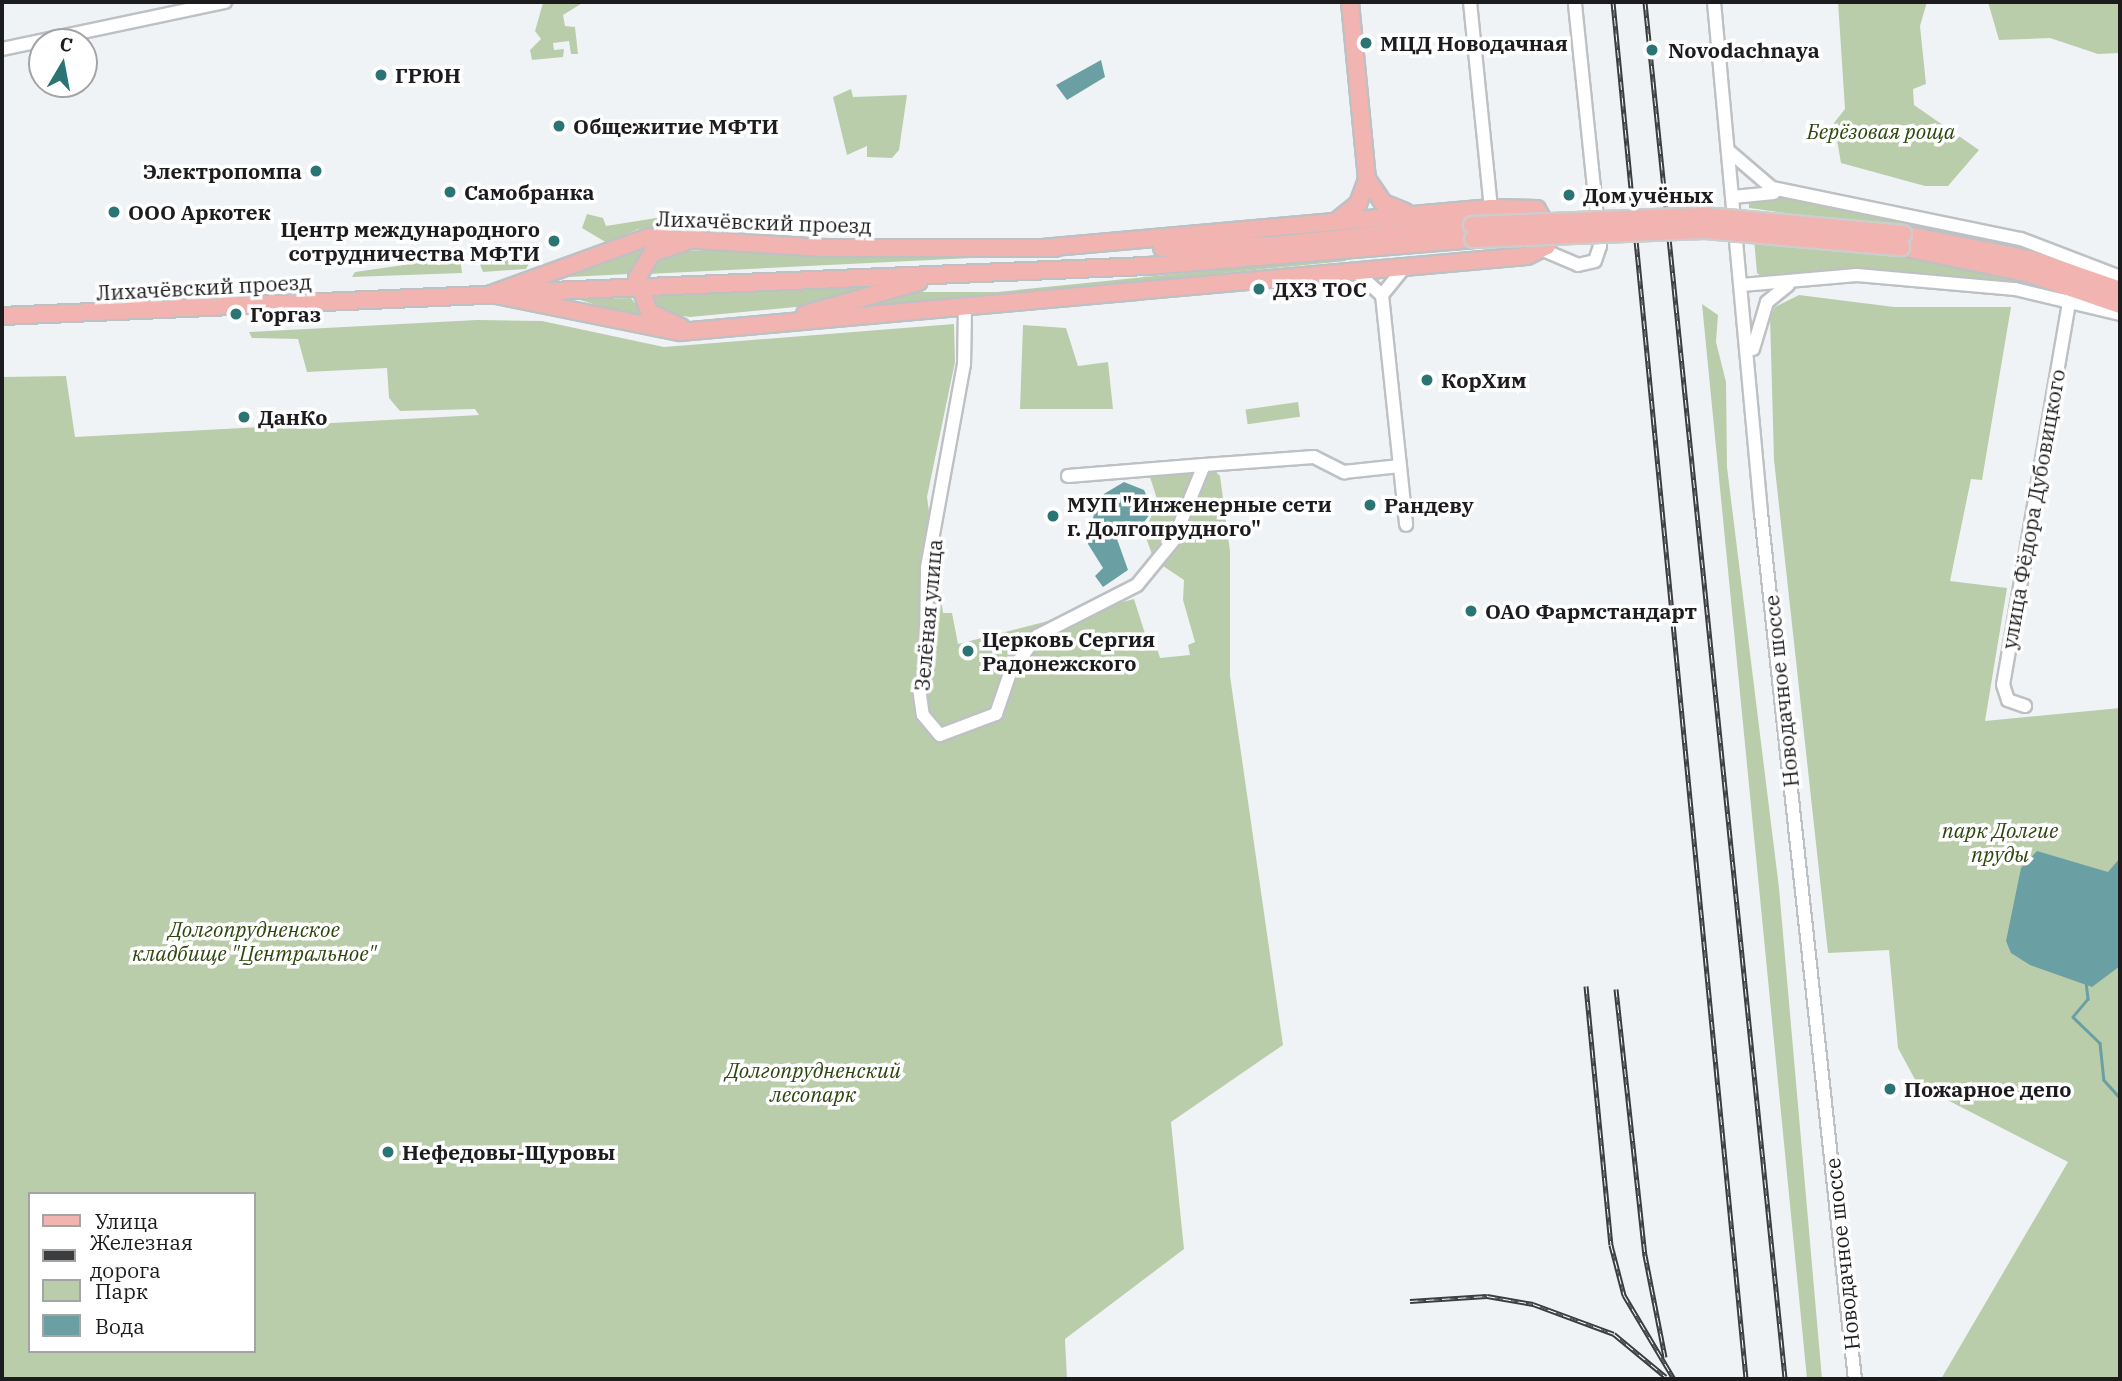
<!DOCTYPE html>
<meta charset="utf-8">
<style>
body{margin:0}
#map{position:relative;width:2122px;height:1381px;overflow:hidden;background:#f0f3f6;font-family:"IBM Plex Serif",serif}
div>[style]{position:absolute}
[style*='--x']{left:calc(var(--x)*1px);top:calc(var(--y)*1px);width:calc(var(--w)*1px);rotate:calc(var(--a)*1deg)}
.green>*{inset:0;background:#bacdaa;transform-origin:0 0}
.water>*{inset:0;background:#6aa0a3}
.stream>*{height:2.5px;margin:-1.25px;padding:0 1.25px;transform-origin:1.25px;border-radius:1.25px;background:#6aa0a3}
.roads{filter:drop-shadow(2px 0 #bec1c4) drop-shadow(-2px 0 #bec1c4) drop-shadow(0 2px #bec1c4) drop-shadow(0 -2px #bec1c4)}
.minor>*{height:12px;margin:-6px;padding:0 6px;transform-origin:6px;border-radius:6px;background:#fff}
.major>*{height:16px;margin:-8px;padding:0 8px;transform-origin:8px;border-radius:8px;background:#f1b4b1}
.rail>*{height:5px;margin-top:-2.5px;transform-origin:0;background:repeating-linear-gradient(90deg,#fff 0 8px,#3c3d3f 0 16px);box-sizing:border-box;border-block:2px solid #3c3d3f}
.bridges{filter:drop-shadow(2px 0 #cdcdce) drop-shadow(-2px 0 #cdcdce) drop-shadow(0 2px #cdcdce) drop-shadow(0 -2px #cdcdce)}
.major-bridge>*{height:16px;margin:-8px;padding:0 8px;transform-origin:8px;border-radius:8px;background:#f1b4b1}
.dots>*{width:19px;height:19px;translate:-50% -50%;box-sizing:border-box;border:4px solid #fff;border-radius:50%}
span{translate:-50% -50%;white-space:nowrap;text-align:center;line-height:1.15;-webkit-text-stroke:7px #fff;paint-order:stroke}
.poi-label{font-size:21px;color:#1c1c1e;font-weight:700}
.left{translate:0 -50%;text-align:left}
.right{translate:-100% -50%;text-align:right}
.park-label{font-size:21px;color:#2d460d;font-style:italic}
.street-label{font-size:21px;color:#1c1c1e}
.frame{position:absolute;inset:0;border:4px solid #1c1c1e;pointer-events:none}
.legend{position:absolute;left:28px;top:1192px;width:228px;height:161px;box-sizing:border-box;background:#fff;border:2px solid #a4a4a5;margin:0;padding:9px 12px;list-style:none;font-size:21px;color:#1c1c1e}
.legend li{display:flex;align-items:center;gap:14px;height:35px}
.legend b{width:35px;border:2px solid #a4a4a5}
.north{position:absolute;left:28px;top:28px;width:70px;height:70px;box-sizing:border-box;background:#fff;border:2px solid #a4a4a5;border-radius:50%;rotate:10deg;font-size:19px;font-weight:700;line-height:28px;text-align:center;color:#1c1c1e}
.north::after{content:'';display:block;margin:auto;width:24px;height:32px;background:#2a7474;clip-path:polygon(50% 0,100% 100%,50% 72%,0 100%)}
</style>
<div id="map">
<div class="green">
<i style="clip-path:polygon(584px 2px,563px 15px,565px 26px,575px 27px,578px 54px,571px 54px,569px 41px,553px 43px,554px 50px,564px 49px,563px 57px,532px 60px,530px 50px,541px 39px,535px 31px,543px 3px)"></i>
<i style="clip-path:polygon(1838px 2px,1927px 2px,1920px 26px,1926px 84px,1913px 89px,1914px 105px,1979px 150px,1948px 186px,1925px 186px,1841px 163px,1834px 123px,1845px 109px)"></i>
<i style="clip-path:polygon(1988px 2px,2120px 2px,2120px 53px,2098px 54px,2050px 38px,1999px 40px)"></i>
<i style="clip-path:polygon(851px 89px,853px 97px,907px 95px,899px 150px,892px 158px,867px 157px,867px 146px,847px 155px,833px 97px)"></i>
<i style="clip-path:polygon(1767px 194px,1795px 198px,2029px 247px,1749px 208px,1749px 201px)"></i>
<i style="clip-path:polygon(587px 214px,603px 218px,606px 226px,675px 215px,678px 227px,638px 229px,607px 243px,582px 228px)"></i>
<i style="clip-path:polygon(1754px 239px,1900px 255px,2027px 284px,1849px 268px,1765px 279px,1757px 273px)"></i>
<i style="clip-path:polygon(653px 243px,629px 274px,569px 277px,626px 249px)"></i>
<i style="clip-path:polygon(485px 246px,534px 252px,534px 255px,526px 269px,483px 272px,477px 257px)"></i>
<i style="clip-path:polygon(679px 250px,972px 256px,1053px 254px,647px 274px,658px 257px)"></i>
<i style="clip-path:polygon(460px 257px,462px 273px,352px 277px,355px 272px)"></i>
<i style="clip-path:polygon(1345px 257px,1346px 261px,829px 312px,903px 292px,997px 292px)"></i>
<i style="clip-path:polygon(868px 287px,806px 306px,690px 317px,668px 314px,647px 295px)"></i>
<i style="clip-path:polygon(1799px 295px,1894px 307px,2011px 307px,1982px 480px,1971px 479px,1950px 581px,2007px 588px,1985px 721px,2120px 708px,2120px 1379px,1941px 1379px,2068px 1162px,1918px 1085px,1898px 1048px,1889px 950px,1828px 953px,1774px 460px,1770px 317px,1775px 307px)"></i>
<i style="clip-path:polygon(631px 298px,648px 321px,577px 299px)"></i>
<i style="clip-path:polygon(1702px 304px,1718px 315px,1716px 342px,1726px 382px,1727px 467px,1779px 888px,1822px 1379px,1807px 1379px)"></i>
<i style="clip-path:polygon(evenodd,477px 320px,542px 321px,664px 347px,954px 324px,955px 362px,927px 497px,943px 613px,952px 613px,958px 644px,1134px 599px,1148px 643px,1155px 641px,1160px 658px,1190px 655px,1188px 645px,1195px 642px,1183px 600px,1184px 580px,1154px 560px,1144px 532px,1158px 502px,1149px 474px,1212px 468px,1220px 476px,1230px 551px,1230px 676px,1283px 1045px,1171px 1122px,1184px 1249px,1065px 1339px,1067px 1379px,2px 1379px,2px 377px,66px 376px,75px 437px,479px 415px,475px 409px,400px 411px,389px 398px,387px 368px,307px 372px,298px 339px,252px 338px,249px 332px,477px 320px,30px 1194px,254px 1194px,254px 1351px,30px 1351px,30px 1194px)"></i>
<i style="clip-path:polygon(1023px 325px,1066px 328px,1078px 366px,1108px 362px,1113px 409px,1020px 409px)"></i>
<i style="left:1298px;top:402px;width:15px;height:53px;rotate:82deg"></i>
</div>
<div class="water">
<i style="clip-path:polygon(1101px 60px,1105px 77px,1067px 100px,1056px 85px)"></i>
<i style="clip-path:polygon(1124px 482px,1144px 490px,1153px 510px,1136px 533px,1117px 539px,1128px 570px,1103px 587px,1095px 576px,1103px 568px,1088px 544px,1097px 498px)"></i>
<i style="clip-path:polygon(2037px 851px,2108px 872px,2120px 858px,2120px 966px,2092px 987px,2030px 965px,2011px 953px,2006px 941px,2021px 868px)"></i>
</div>
<div class="stream">
<i style="--x:2086;--y:982;--w:17;--a:83"></i>
<i style="--x:2088;--y:999;--w:23;--a:130"></i>
<i style="--x:2073;--y:1017;--w:37;--a:44"></i>
<i style="--x:2100;--y:1043;--w:37;--a:84"></i>
<i style="--x:2104;--y:1080;--w:24;--a:48"></i>
</div>
<div class="roads">
<div class="minor">
<i style="--x:1470;--y:2;--w:207;--a:84.2"></i>
<i style="--x:1714;--y:2;--w:513;--a:84.74"></i>
<i style="--x:1761;--y:513;--w:871;--a:83.81"></i>
<i style="--x:2;--y:49;--w:228;--a:-11.9"></i>
<i style="--x:1730;--y:152;--w:55;--a:40.6"></i>
<i style="--x:1772;--y:188;--w:254;--a:11.6"></i>
<i style="--x:2021;--y:239;--w:106;--a:21"></i>
<i style="--x:1733;--y:197;--w:41;--a:-5.6"></i>
<i style="--x:1543;--y:250;--w:38;--a:23"></i>
<i style="--x:1578;--y:265;--w:17;--a:-13"></i>
<i style="--x:1595;--y:261;--w:16;--a:-72"></i>
<i style="--x:1600;--y:246;--w:245;--a:-95.9"></i>
<i style="--x:1354;--y:270;--w:38;--a:42"></i>
<i style="--x:1382;--y:295;--w:231;--a:84"></i>
<i style="--x:1742;--y:285;--w:115;--a:-5"></i>
<i style="--x:1857;--y:275;--w:159;--a:5.1"></i>
<i style="--x:2015;--y:289;--w:108;--a:13.4"></i>
<i style="--x:1382;--y:295;--w:38;--a:-51"></i>
<i style="--x:965;--y:309;--w:55;--a:91"></i>
<i style="--x:964;--y:364;--w:207;--a:100.3"></i>
<i style="--x:927;--y:568;--w:100;--a:90.6"></i>
<i style="--x:926;--y:668;--w:21;--a:109"></i>
<i style="--x:919;--y:688;--w:27;--a:82"></i>
<i style="--x:923;--y:715;--w:26;--a:50"></i>
<i style="--x:940;--y:735;--w:60;--a:-20.6"></i>
<i style="--x:996;--y:714;--w:43;--a:-71.1"></i>
<i style="--x:1010;--y:673;--w:46;--a:-53.9"></i>
<i style="--x:1037;--y:636;--w:112;--a:-27"></i>
<i style="--x:1137;--y:585;--w:57;--a:-50.7"></i>
<i style="--x:1173;--y:541;--w:82;--a:-67.8"></i>
<i style="--x:1204;--y:465;--w:110;--a:-4.2"></i>
<i style="--x:1314;--y:457;--w:34;--a:27"></i>
<i style="--x:1344;--y:472;--w:56;--a:-6.1"></i>
<i style="--x:1753;--y:349;--w:49;--a:-73.4"></i>
<i style="--x:1767;--y:302;--w:27;--a:-39"></i>
<i style="--x:1068;--y:476;--w:136;--a:-4.6"></i>
<i style="--x:2025;--y:706;--w:18;--a:-161"></i>
<i style="--x:2008;--y:700;--w:16;--a:-108"></i>
<i style="--x:2003;--y:685;--w:393;--a:-80.2"></i>
</div>
<div class="major">
<i style="--x:1367;--y:179;--w:29;--a:56"></i>
<i style="--x:1383;--y:203;--w:24;--a:22"></i>
<i style="--x:1338;--y:220;--w:26;--a:-39"></i>
<i style="--x:1358;--y:204;--w:27;--a:-70"></i>
<i style="--x:1367;--y:179;--w:178;--a:-95.5"></i>
<i style="--x:1903;--y:234;--w:134;--a:11.2"></i>
<i style="--x:2034;--y:260;--w:91;--a:19.2"></i>
<i style="--x:1265;--y:246;--w:208;--a:-5.8"></i>
<i style="--x:1901;--y:247;--w:132;--a:11.8"></i>
<i style="--x:2030;--y:274;--w:95;--a:19"></i>
<i style="--x:1162;--y:248;--w:112;--a:-1.5"></i>
<i style="--x:529;--y:292;--w:619;--a:-2.41"></i>
<i style="--x:1147;--y:266;--w:327;--a:-4.7"></i>
<i style="--x:494;--y:293;--w:165;--a:-19.9"></i>
<i style="--x:649;--y:237;--w:176;--a:3.6"></i>
<i style="--x:825;--y:248;--w:230;--a:0"></i>
<i style="--x:491;--y:294;--w:193;--a:11.4"></i>
<i style="--x:680;--y:332;--w:850;--a:-5.13"></i>
<i style="--x:1527;--y:256;--w:22;--a:-27"></i>
<i style="--x:1547;--y:246;--w:15;--a:-82"></i>
<i style="--x:1549;--y:231;--w:25;--a:-119"></i>
<i style="--x:1537;--y:209;--w:46;--a:-178.8"></i>
<i style="--x:1491;--y:208;--w:448;--a:174.9"></i>
<i style="--x:805;--y:314;--w:118;--a:-15.7"></i>
<i style="--x:2;--y:316;--w:498;--a:-2.5"></i>
<i style="--x:681;--y:327;--w:35;--a:-155"></i>
<i style="--x:649;--y:312;--w:36;--a:-109"></i>
<i style="--x:637;--y:278;--w:29;--a:-59"></i>
<i style="--x:652;--y:253;--w:33;--a:-18"></i>
</div>
</div>
<div class="rail">
<i style="--x:1613;--y:2;--w:1383;--a:84.48"></i>
<i style="--x:1645;--y:2;--w:1384;--a:84.19"></i>
<i style="--x:1586;--y:986;--w:260;--a:84.5"></i>
<i style="--x:1611;--y:1245;--w:52;--a:75.4"></i>
<i style="--x:1624;--y:1295;--w:98;--a:59.2"></i>
<i style="--x:1616;--y:989;--w:268;--a:83.8"></i>
<i style="--x:1645;--y:1255;--w:104;--a:78.9"></i>
<i style="--x:1410;--y:1301;--w:77;--a:-3.7"></i>
<i style="--x:1487;--y:1296;--w:47;--a:9.9"></i>
<i style="--x:1533;--y:1304;--w:86;--a:20.3"></i>
<i style="--x:1614;--y:1334;--w:67;--a:39.6"></i>
</div>
<div class="bridges">
<div class="major-bridge">
<i style="--x:1472;--y:225;--w:233;--a:-2.2"></i>
<i style="--x:1705;--y:216;--w:199;--a:5.2"></i>
<i style="--x:1473;--y:239;--w:232;--a:-2.2"></i>
<i style="--x:1705;--y:230;--w:197;--a:5"></i>
</div>
</div>
<div class="dots">
<i style="left:1366px;top:43px;background:#2a7474"></i>
<i style="left:1652px;top:50px;background:#2a7474"></i>
<i style="left:381px;top:75px;background:#2a7474"></i>
<i style="left:559px;top:126px;background:#2a7474"></i>
<i style="left:316px;top:171px;background:#2a7474"></i>
<i style="left:450px;top:192px;background:#2a7474"></i>
<i style="left:1569px;top:195px;background:#2a7474"></i>
<i style="left:114px;top:212px;background:#2a7474"></i>
<i style="left:554px;top:241px;background:#2a7474"></i>
<i style="left:1259px;top:289px;background:#2a7474"></i>
<i style="left:236px;top:314px;background:#2a7474"></i>
<i style="left:1427px;top:380px;background:#2a7474"></i>
<i style="left:244px;top:417px;background:#2a7474"></i>
<i style="left:1370px;top:505px;background:#2a7474"></i>
<i style="left:1053px;top:516px;background:#2a7474"></i>
<i style="left:1471px;top:611px;background:#2a7474"></i>
<i style="left:968px;top:651px;background:#2a7474"></i>
<i style="left:1890px;top:1089px;background:#2a7474"></i>
<i style="left:388px;top:1152px;background:#2a7474"></i>
</div>
<div class="poi-label">
<span class="left" style="left:1380px;top:43px">МЦД Новодачная</span>
<span class="left" style="left:1668px;top:50px">Novodachnaya</span>
<span class="left" style="left:395px;top:75px">ГРЮН</span>
<span class="left" style="left:573px;top:126px">Общежитие МФТИ</span>
<span class="right" style="left:302px;top:171px">Электропомпа</span>
<span class="left" style="left:464px;top:192px">Самобранка</span>
<span class="left" style="left:1583px;top:195px">Дом учёных</span>
<span class="left" style="left:128px;top:212px">ООО Аркотек</span>
<span class="right" style="left:540px;top:241px">Центр международного<br>сотрудничества МФТИ</span>
<span class="left" style="left:1273px;top:289px">ДХЗ ТОС</span>
<span class="left" style="left:250px;top:314px">Горгаз</span>
<span class="left" style="left:1441px;top:380px">КорХим</span>
<span class="left" style="left:258px;top:417px">ДанКо</span>
<span class="left" style="left:1067px;top:516px">МУП "Инженерные сети<br>г. Долгопрудного"</span>
<span class="left" style="left:1384px;top:505px">Рандеву</span>
<span class="left" style="left:1485px;top:611px">ОАО Фармстандарт</span>
<span class="left" style="left:982px;top:651px">Церковь Сергия<br>Радонежского</span>
<span class="left" style="left:1904px;top:1089px">Пожарное депо</span>
<span class="left" style="left:402px;top:1152px">Нефедовы-Щуровы</span>
</div>
<div class="park-label">
<span style="left:1881px;top:131px">Берёзовая роща</span>
<span style="left:2000px;top:842px">парк Долгие<br>пруды</span>
<span style="left:254px;top:941px">Долгопрудненское<br>кладбище "Центральное"</span>
<span style="left:813px;top:1082px">Долгопрудненский<br>лесопарк</span>
</div>
<div class="street-label">
<span style="left:764px;top:222px;rotate:2deg">Лихачёвский проезд</span>
<span style="left:204px;top:287px;rotate:-3deg">Лихачёвский проезд</span>
<span style="left:2033px;top:509px;rotate:-80deg">улица Фёдора Дубовицкого</span>
<span style="left:928px;top:615px;rotate:-85deg">Зелёная улица</span>
<span style="left:1781px;top:691px;rotate:-96deg">Новодачное шоссе</span>
<span style="left:1842px;top:1254px;rotate:-96deg">Новодачное шоссе</span>
</div>
<div class="frame"></div>
<ul class="legend">
<li><b style="height:9px;background:#f1b4b1"></b>Улица</li>
<li><b style="height:9px;background:#3c3d3f"></b>Железная дорога</li>
<li><b style="height:19px;background:#bacdaa"></b>Парк</li>
<li><b style="height:19px;background:#6aa0a3"></b>Вода</li>
</ul>
<div class="north">С</div>
</div>
